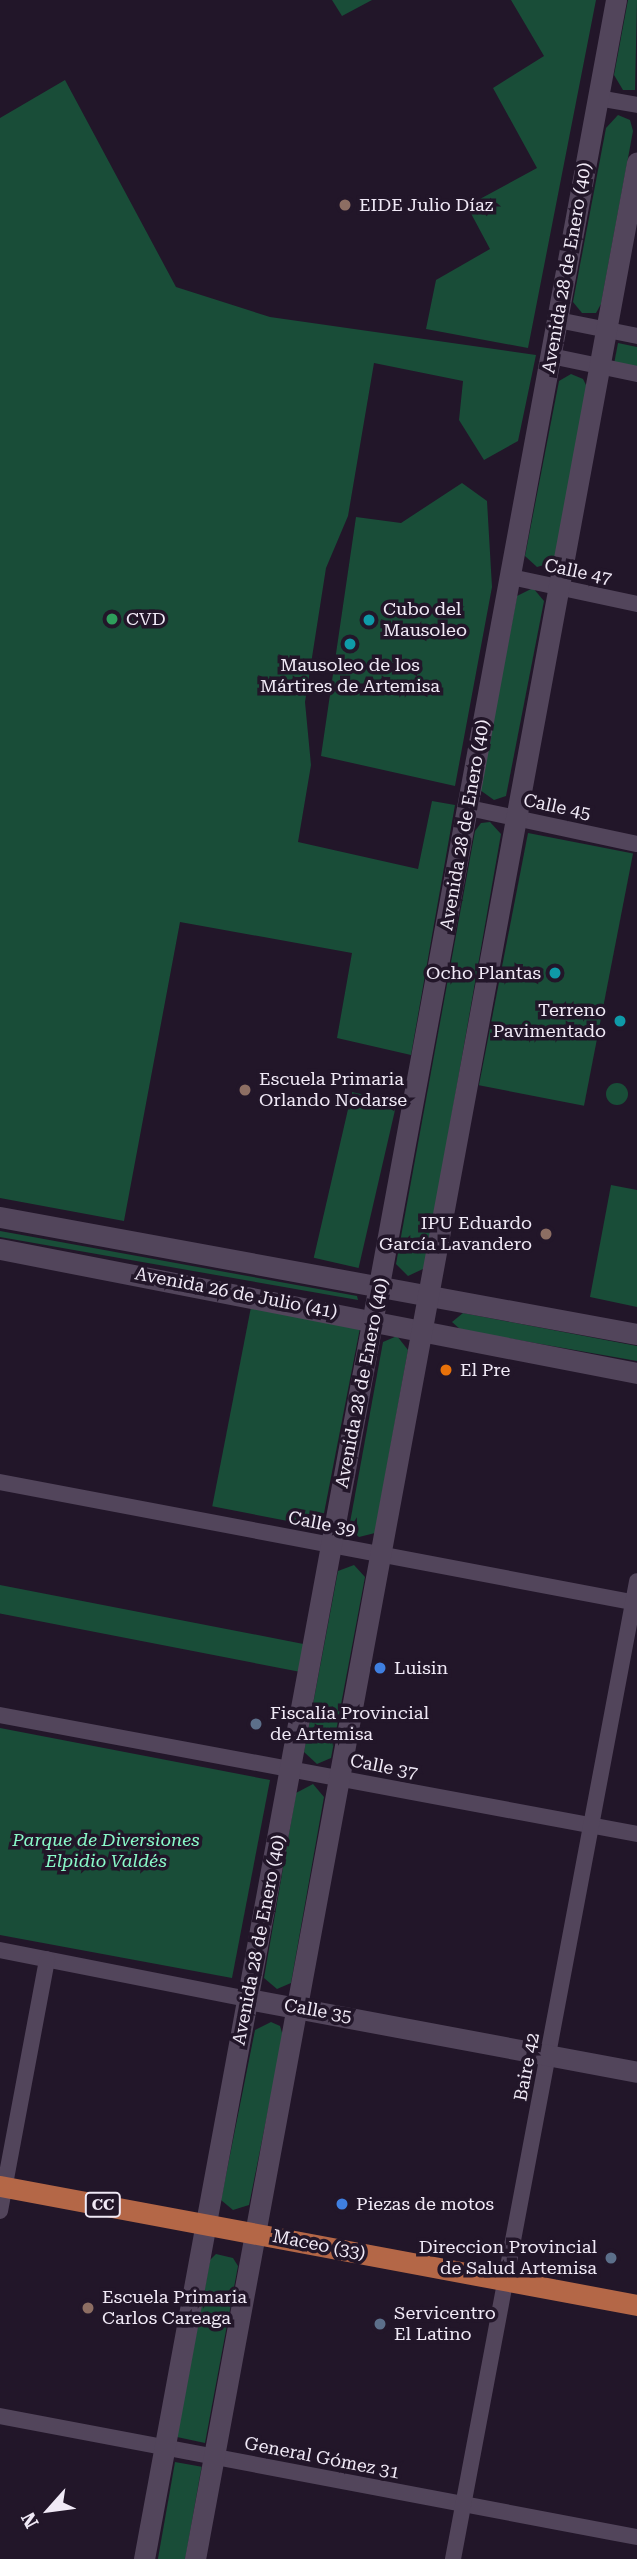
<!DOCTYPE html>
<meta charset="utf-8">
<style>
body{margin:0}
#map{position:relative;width:637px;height:2559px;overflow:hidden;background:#221629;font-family:"Roboto Serif",serif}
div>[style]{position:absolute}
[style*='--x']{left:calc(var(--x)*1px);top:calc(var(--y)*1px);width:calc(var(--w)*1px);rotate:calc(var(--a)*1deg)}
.green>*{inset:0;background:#194d38;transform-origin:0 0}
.round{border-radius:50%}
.minor>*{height:16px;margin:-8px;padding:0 8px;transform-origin:8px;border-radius:8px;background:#52455b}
.secondary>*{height:21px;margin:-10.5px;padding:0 10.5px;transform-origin:10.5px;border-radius:10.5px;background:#52455b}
.primary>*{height:21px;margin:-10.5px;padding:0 10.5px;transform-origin:10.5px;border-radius:10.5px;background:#b46747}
.dots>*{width:19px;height:19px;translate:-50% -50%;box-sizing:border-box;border:4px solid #221629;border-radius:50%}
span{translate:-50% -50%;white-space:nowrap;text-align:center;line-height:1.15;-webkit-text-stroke:7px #221629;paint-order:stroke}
.shield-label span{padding:2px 5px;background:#221629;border:2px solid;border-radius:5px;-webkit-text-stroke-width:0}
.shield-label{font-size:16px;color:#f0e9f6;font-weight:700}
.poi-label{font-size:18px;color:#f0e9f6}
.left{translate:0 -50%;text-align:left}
.right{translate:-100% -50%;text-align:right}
.street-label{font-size:18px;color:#f0e9f6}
.park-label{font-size:18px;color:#89fac9;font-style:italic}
.north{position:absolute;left:14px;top:2475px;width:70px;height:70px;-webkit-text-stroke:5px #221629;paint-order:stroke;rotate:242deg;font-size:19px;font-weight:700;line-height:28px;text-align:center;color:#f0e9f6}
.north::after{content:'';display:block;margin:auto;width:24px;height:32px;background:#f0e9f6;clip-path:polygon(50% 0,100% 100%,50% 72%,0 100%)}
</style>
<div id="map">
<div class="green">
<i style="clip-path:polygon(332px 0,372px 0,342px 16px)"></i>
<i style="clip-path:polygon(511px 0,596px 0,528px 348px,426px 329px,436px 280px,490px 249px,467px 206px,537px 168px,493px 88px,544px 56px)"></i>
<i style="clip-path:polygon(628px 0,637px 0,635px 90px,623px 90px,614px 75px)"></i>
<i style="clip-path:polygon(65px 80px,176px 287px,270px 317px,536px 355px,518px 441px,484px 460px,459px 420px,463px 381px,374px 363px,348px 516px,326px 568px,305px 702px,311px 765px,298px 842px,418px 869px,432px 801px,455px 805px,411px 1055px,337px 1038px,352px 953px,180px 922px,124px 1221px,0 1198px,0 118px)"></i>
<i style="clip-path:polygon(618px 115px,630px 120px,633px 131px,601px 304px,596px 313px,582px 313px,573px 302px,606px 128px)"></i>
<i style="clip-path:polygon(618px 343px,637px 347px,637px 368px,614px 364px)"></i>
<i style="clip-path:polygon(571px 374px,583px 379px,588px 389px,554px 562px,537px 567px,525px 556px,559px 381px)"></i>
<i style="clip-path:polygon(462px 483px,487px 501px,492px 587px,455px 786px,321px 756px,356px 517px,401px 523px)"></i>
<i style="clip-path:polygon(533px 588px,544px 601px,506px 796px,494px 800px,480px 790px,517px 596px)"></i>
<i style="clip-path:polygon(490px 822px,501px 834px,425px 1268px,408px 1276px,396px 1264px,475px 831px,481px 823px)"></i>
<i style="left:528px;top:833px;width:107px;height:257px;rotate:11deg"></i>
<i class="round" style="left:606px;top:1083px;width:22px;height:22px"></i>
<i style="left:352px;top:1092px;width:46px;height:170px;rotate:13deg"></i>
<i style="clip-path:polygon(611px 1185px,637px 1190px,637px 1307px,590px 1297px)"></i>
<i style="clip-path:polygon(0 1231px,357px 1296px,358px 1300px,0 1237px)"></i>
<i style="left:251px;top:1307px;width:111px;height:203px;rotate:11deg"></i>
<i style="clip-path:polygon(463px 1313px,637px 1346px,637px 1361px,461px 1330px,452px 1322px)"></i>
<i style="clip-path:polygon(397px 1336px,408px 1350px,375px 1533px,359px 1537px,349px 1528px,383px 1342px)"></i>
<i style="clip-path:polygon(354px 1565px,365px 1577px,331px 1758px,317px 1764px,304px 1752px,338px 1571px)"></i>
<i style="left:0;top:1585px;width:313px;height:28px;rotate:11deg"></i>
<i style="clip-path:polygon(0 1728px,270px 1780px,232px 1978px,0 1935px)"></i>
<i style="clip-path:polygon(313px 1784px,324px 1797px,291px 1983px,277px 1989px,264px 1978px,296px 1793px)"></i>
<i style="clip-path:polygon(271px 2022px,280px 2026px,283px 2036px,249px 2205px,233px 2210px,221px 2200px,255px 2030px)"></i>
<i style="clip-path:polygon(216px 2254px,233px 2258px,238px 2266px,205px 2443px,177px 2437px,210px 2260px)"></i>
<i style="left:175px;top:2462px;width:27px;height:99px;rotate:10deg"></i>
</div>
<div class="minor">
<i style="--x:598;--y:98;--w:40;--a:10"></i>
<i style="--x:558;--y:320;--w:81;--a:11.4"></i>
<i style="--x:551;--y:356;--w:88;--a:11.8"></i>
<i style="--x:511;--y:577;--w:129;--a:12.1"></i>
<i style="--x:469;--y:808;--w:172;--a:12.1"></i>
<i style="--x:0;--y:1482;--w:648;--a:10.76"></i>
<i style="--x:0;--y:1715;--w:648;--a:10.58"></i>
<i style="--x:0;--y:1950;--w:253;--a:11.2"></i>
<i style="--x:0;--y:2211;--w:256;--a:-79.4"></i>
<i style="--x:0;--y:2416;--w:648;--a:10.76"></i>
<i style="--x:453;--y:2559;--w:995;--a:-79.34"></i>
</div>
<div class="secondary">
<i style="--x:0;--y:1217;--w:648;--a:10.41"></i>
<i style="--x:0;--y:1249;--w:649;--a:11.02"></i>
<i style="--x:248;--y:1999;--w:396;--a:10.6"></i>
<i style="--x:144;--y:2559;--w:2602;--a:-79.55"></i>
<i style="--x:195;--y:2559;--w:2437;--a:-79.55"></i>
</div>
<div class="primary">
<i style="--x:0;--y:2186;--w:648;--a:10.58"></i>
</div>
<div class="dots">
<i style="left:345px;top:205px;background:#8d6e63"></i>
<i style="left:112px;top:619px;background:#2e9e5b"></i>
<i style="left:369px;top:620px;background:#0f9aa8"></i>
<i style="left:350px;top:644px;background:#0f9aa8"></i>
<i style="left:555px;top:973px;background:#0f9aa8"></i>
<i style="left:620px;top:1021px;background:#0f9aa8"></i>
<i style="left:245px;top:1090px;background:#8d6e63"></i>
<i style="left:546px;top:1234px;background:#8d6e63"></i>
<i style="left:446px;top:1370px;background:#e8710a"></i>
<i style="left:380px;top:1668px;background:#3f7fe0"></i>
<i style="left:256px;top:1724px;background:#5c6f8a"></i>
<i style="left:342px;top:2204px;background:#3f7fe0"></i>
<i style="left:611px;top:2258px;background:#5c6f8a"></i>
<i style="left:88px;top:2308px;background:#8d6e63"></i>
<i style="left:380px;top:2324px;background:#5c6f8a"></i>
</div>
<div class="shield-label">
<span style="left:103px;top:2205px">CC</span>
</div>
<div class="poi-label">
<span class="left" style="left:359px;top:205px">EIDE Julio Díaz</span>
<span class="left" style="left:383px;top:620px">Cubo del<br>Mausoleo</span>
<span class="left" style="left:126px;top:619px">CVD</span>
<span style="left:350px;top:676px">Mausoleo de los<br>Mártires de Artemisa</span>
<span class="right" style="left:541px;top:973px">Ocho Plantas</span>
<span class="right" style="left:606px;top:1021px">Terreno<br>Pavimentado</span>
<span class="left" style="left:259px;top:1090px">Escuela Primaria<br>Orlando Nodarse</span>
<span class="right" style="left:532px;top:1234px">IPU Eduardo<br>García Lavandero</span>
<span class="left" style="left:460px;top:1370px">El Pre</span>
<span class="left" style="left:394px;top:1668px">Luisin</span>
<span class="left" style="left:270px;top:1724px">Fiscalía Provincial<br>de Artemisa</span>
<span class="left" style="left:356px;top:2204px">Piezas de motos</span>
<span class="right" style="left:597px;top:2258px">Direccion Provincial<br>de Salud Artemisa</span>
<span class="left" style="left:102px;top:2308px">Escuela Primaria<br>Carlos Careaga</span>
<span class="left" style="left:394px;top:2324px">Servicentro<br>El Latino</span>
</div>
<div class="street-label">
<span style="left:567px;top:268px;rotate:-80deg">Avenida 28 de Enero (40)</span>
<span style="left:578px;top:572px;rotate:12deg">Calle 47</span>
<span style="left:557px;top:807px;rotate:12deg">Calle 45</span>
<span style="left:465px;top:825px;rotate:-80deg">Avenida 28 de Enero (40)</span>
<span style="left:236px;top:1293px;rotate:11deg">Avenida 26 de Julio (41)</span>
<span style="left:362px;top:1383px;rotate:-79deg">Avenida 28 de Enero (40)</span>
<span style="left:322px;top:1524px;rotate:11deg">Calle 39</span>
<span style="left:384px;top:1767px;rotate:11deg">Calle 37</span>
<span style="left:259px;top:1940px;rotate:-79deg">Avenida 28 de Enero (40)</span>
<span style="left:318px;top:2011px;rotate:10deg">Calle 35</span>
<span style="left:527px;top:2067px;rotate:-79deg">Baire 42</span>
<span style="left:319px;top:2245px;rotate:11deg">Maceo (33)</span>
<span style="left:322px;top:2458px;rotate:11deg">General Gómez 31</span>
</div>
<div class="park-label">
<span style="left:106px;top:1851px">Parque de Diversiones<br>Elpidio Valdés</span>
</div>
<div class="north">N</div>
</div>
